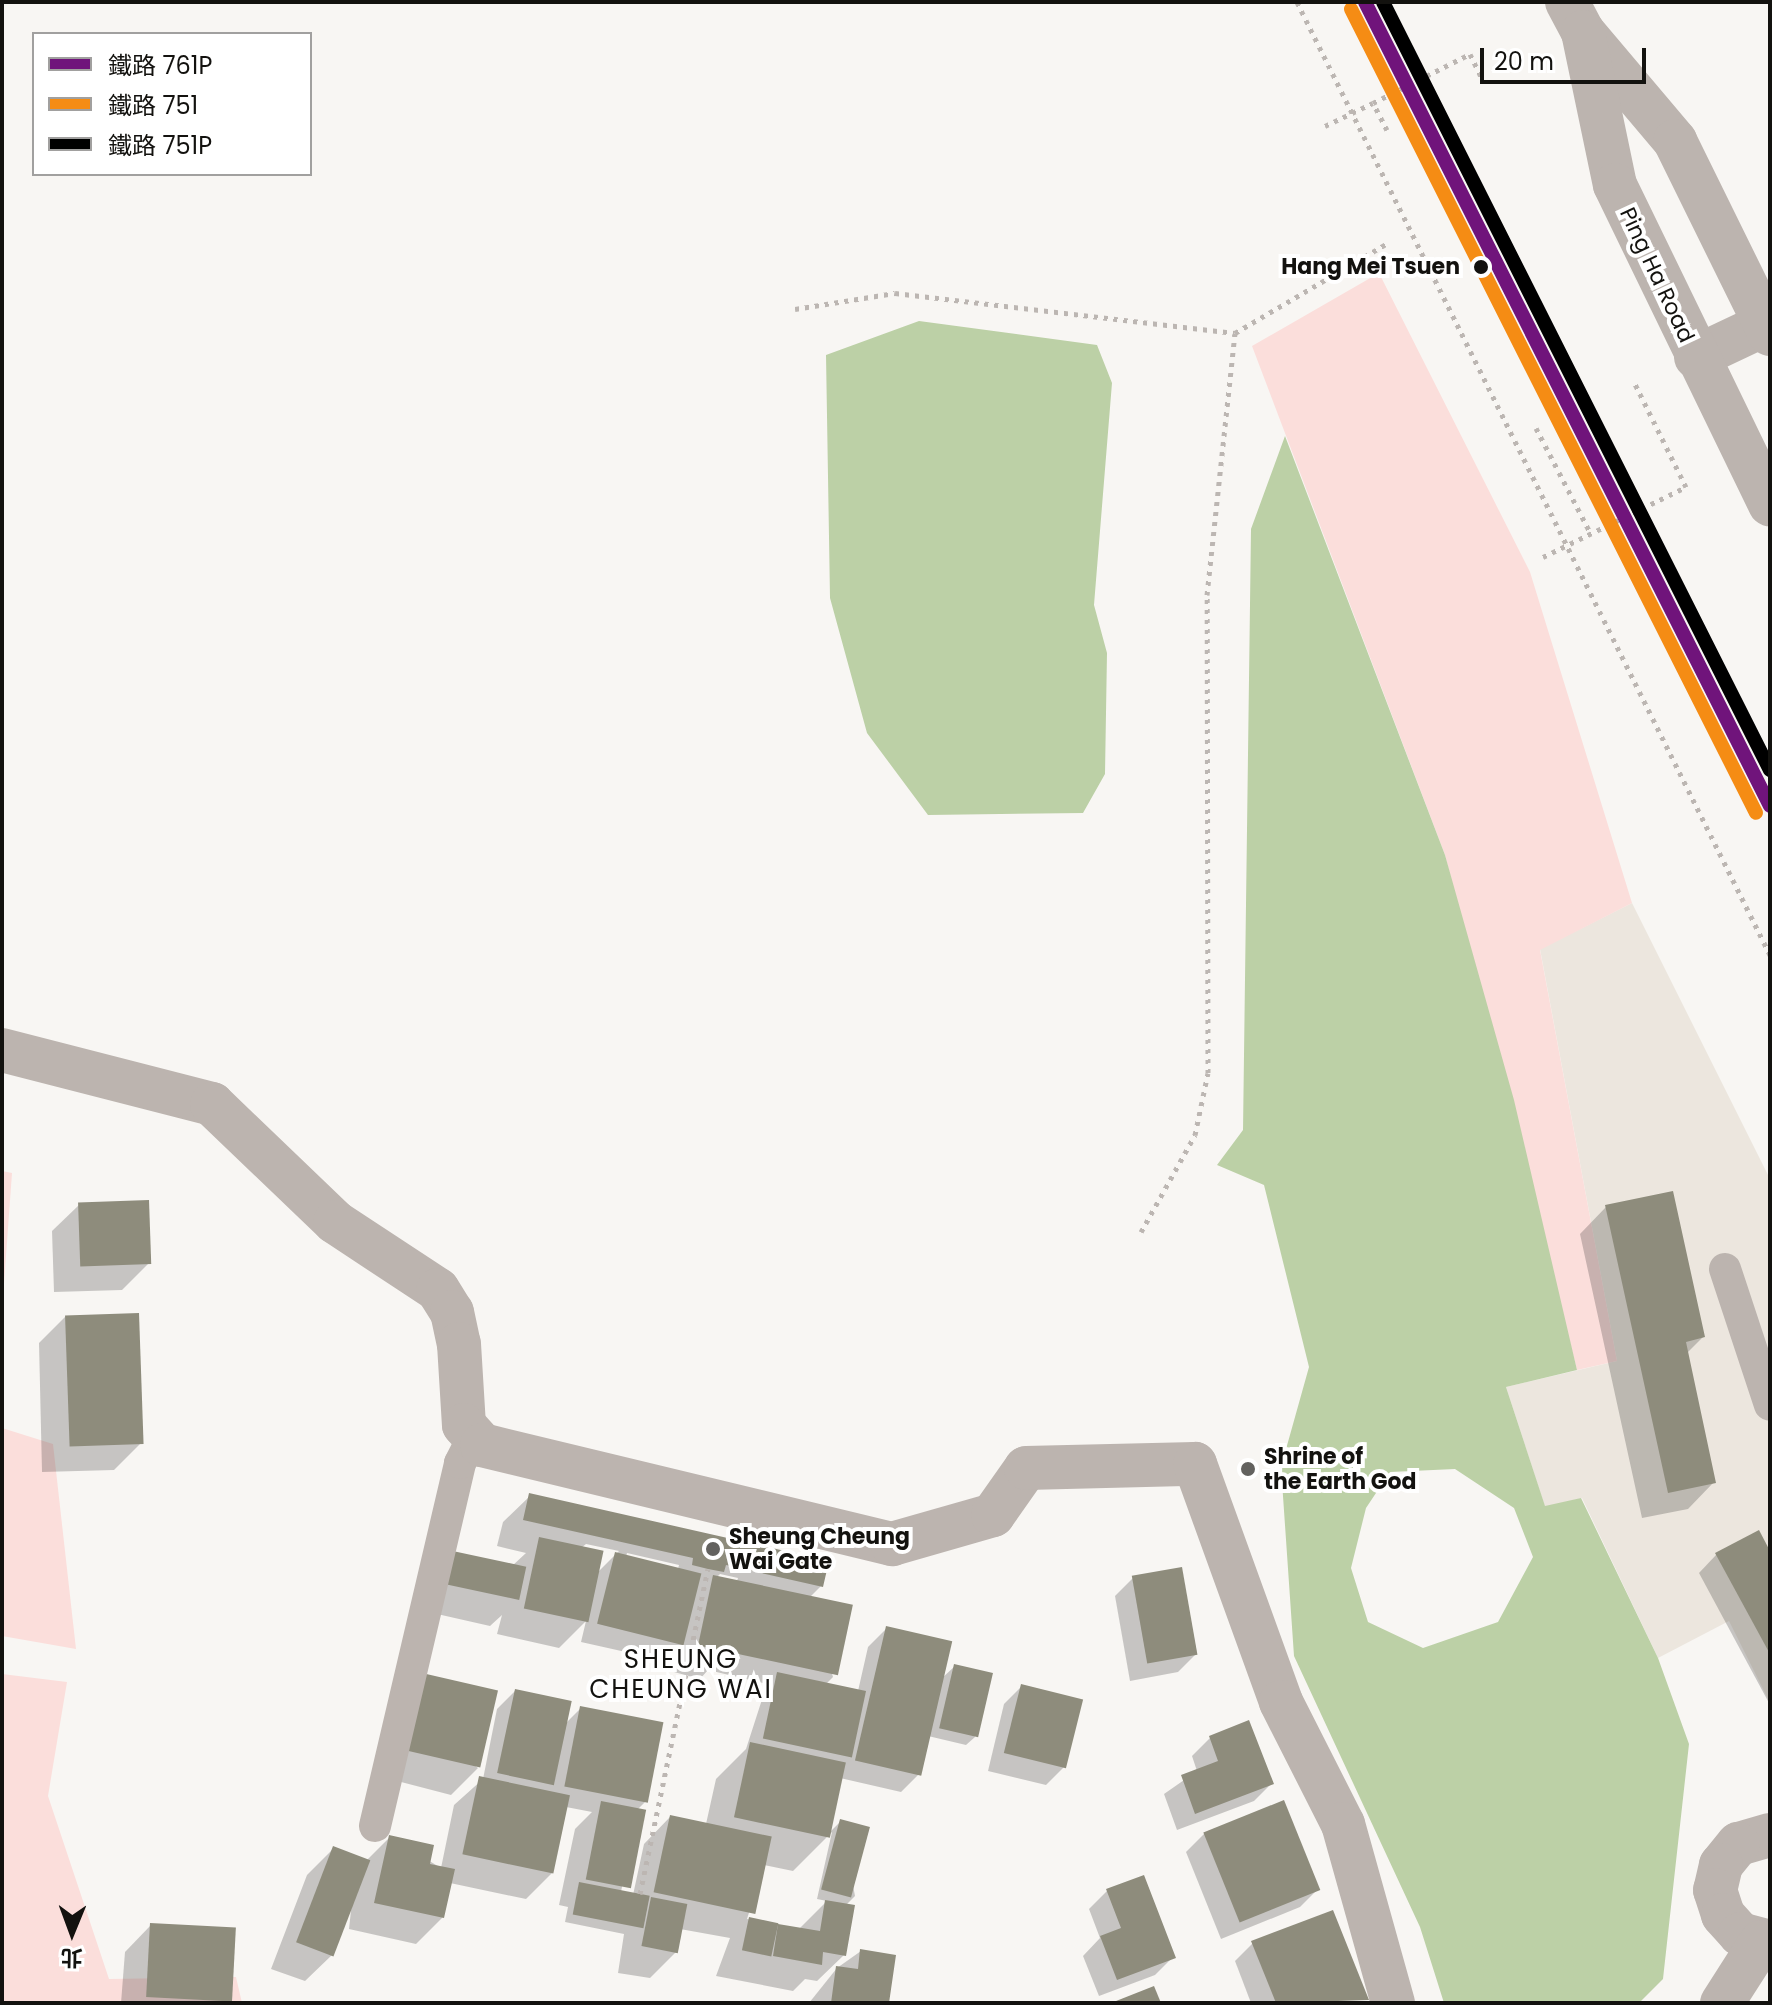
<!DOCTYPE html>
<meta charset="utf-8">
<style>
body{margin:0}
#map{position:relative;width:1772px;height:2005px;overflow:hidden;background:#f8f6f3;font-family:Poppins,"Noto Sans TC",sans-serif}
div>[style]{position:absolute}
[style*='--x']{left:calc(var(--x)*1px);top:calc(var(--y)*1px);width:calc(var(--w)*1px);rotate:calc(var(--a)*1deg)}
.built>*{inset:0;background:#ece6de}
.green>*{inset:0;background:#fbdedb}
.water>*{inset:0;background:#bcd0a6}
.shadow>*{inset:0;background:#0003}
.building>*{inset:0;background:#8e8c7c;transform-origin:0 0}
.path>*{height:5px;margin-top:-2.5px;transform-origin:0;background:repeating-linear-gradient(90deg,#bcb6b2 0 4px,transparent 0 10px)}
.service>*{height:32px;margin:-16px;padding:0 16px;transform-origin:16px;border-radius:16px;background:#bcb4af}
.minor>*{height:44px;margin:-22px;padding:0 22px;transform-origin:22px;border-radius:22px;background:#bcb4af}
.tertiary>*{height:44px;margin:-22px;padding:0 22px;transform-origin:22px;border-radius:22px;background:#bcb4af}
.rail-1>*{height:14px;margin:-7px;padding:0 7px;transform-origin:7px;border-radius:7px;background:#70147b}
.rail-2>*{height:14px;margin:-7px;padding:0 7px;transform-origin:7px;border-radius:7px;background:#f58c14}
.rail-3>*{height:14px;margin:-7px;padding:0 7px;transform-origin:7px;border-radius:7px;background:#000}
.dots>*{width:22px;height:22px;translate:-50% -50%;box-sizing:border-box;border:4px solid #fff;border-radius:50%}
span{translate:-50% -50%;white-space:nowrap;text-align:center;line-height:1.15;-webkit-text-stroke:8px #fff;paint-order:stroke}
.stop-label{font-size:22px;color:#13120f;font-weight:700}
.right{translate:-100% -50%;text-align:right}
.street-label{font-size:22px;color:#13120f}
.poi-label{font-size:22px;color:#13120f;font-weight:700}
.left{translate:0 -50%;text-align:left}
.quarter-label{font-size:26px;color:#13120f;letter-spacing:2px}
.frame{position:absolute;inset:0;border:4px solid #13120f;pointer-events:none}
.legend{position:absolute;left:32px;top:32px;width:280px;height:144px;box-sizing:border-box;background:#fff;border:2px solid #a1a09f;margin:0;padding:10px 14px;list-style:none;font-size:24px;color:#13120f}
.legend li{display:flex;align-items:center;gap:16px;height:40px}
.legend b{width:40px;border:2px solid #a1a09f}
.north{position:absolute;left:32px;top:1893px;width:80px;height:80px;-webkit-text-stroke:6px #fff;paint-order:stroke;rotate:181deg;font-size:22px;font-weight:700;line-height:32px;text-align:center;color:#13120f}
.north::after{content:'';display:block;margin:auto;width:28px;height:36px;background:#13120f;clip-path:polygon(50% 0,100% 100%,50% 72%,0 100%)}
.scale{position:absolute;left:1480px;top:48px;width:166px;height:36px;box-sizing:border-box;border:4px solid #13120f;border-top:0;padding-left:10px;font-size:24px;line-height:28px;white-space:nowrap;color:#13120f;-webkit-text-stroke:6px #fff;paint-order:stroke}
</style>
<div id="map">
<div class="built">
<i style="clip-path:polygon(1632px 903px,1770px 1179px,1770px 1703px,1729px 1621px,1658px 1658px,1582px 1498px,1545px 1507px,1506px 1387px,1617px 1361px,1540px 949px)"></i>
</div>
<div class="green">
<i style="clip-path:polygon(1379px 273px,1530px 572px,1632px 903px,1540px 950px,1617px 1361px,1577px 1370px,1445px 855px,1252px 346px)"></i>
<i style="clip-path:polygon(2px 1171px,12px 1173px,2px 1311px)"></i>
<i style="clip-path:polygon(2px 1428px,53px 1444px,76px 1649px,2px 1636px)"></i>
<i style="clip-path:polygon(2px 1674px,67px 1682px,48px 1796px,109px 1979px,236px 1977px,242px 2003px,2px 2003px)"></i>
</div>
<div class="water">
<i style="clip-path:polygon(919px 321px,1097px 345px,1112px 383px,1094px 605px,1107px 653px,1105px 774px,1083px 813px,928px 815px,867px 733px,830px 598px,826px 355px)"></i>
<i style="clip-path:polygon(evenodd,1285px 436px,1445px 855px,1514px 1100px,1577px 1370px,1506px 1387px,1545px 1506px,1581px 1498px,1658px 1658px,1689px 1744px,1663px 1979px,1639px 2003px,1444px 2003px,1420px 1927px,1294px 1656px,1281px 1467px,1309px 1367px,1264px 1185px,1217px 1165px,1243px 1130px,1251px 529px,1285px 436px,1455px 1469px,1514px 1508px,1533px 1557px,1498px 1622px,1423px 1648px,1368px 1622px,1351px 1568px,1366px 1508px,1390px 1472px,1455px 1469px)"></i>
</div>
<div class="shadow">
<i style="clip-path:polygon(79px 1205px,149px 1263px,122px 1290px,54px 1292px,52px 1231px)"></i>
<i style="clip-path:polygon(1606px 1207px,1703px 1337px,1687px 1353px,1714px 1482px,1688px 1509px,1642px 1518px,1580px 1234px)"></i>
<i style="clip-path:polygon(66px 1316px,141px 1443px,114px 1470px,42px 1472px,39px 1343px)"></i>
<i style="clip-path:polygon(evenodd,530px 1496px,821px 1586px,810px 1597px,833px 1677px,826px 1684px,858px 1691px,868px 1647px,886px 1629px,941px 1679px,955px 1666px,975px 1737px,966px 1745px,928px 1736px,919px 1774px,901px 1792px,840px 1778px,828px 1834px,841px 1821px,855px 1896px,846px 1905px,844px 1955px,817px 1981px,805px 1979px,793px 1991px,716px 1976px,730px 1938px,680px 1929px,676px 1952px,650px 1978px,618px 1973px,624px 1934px,565px 1922px,568px 1907px,559px 1905px,575px 1829px,592px 1812px,566px 1807px,552px 1873px,526px 1899px,450px 1883px,443px 1917px,416px 1944px,349px 1929px,352px 1901px,332px 1955px,305px 1981px,271px 1969px,307px 1875px,334px 1848px,366px 1861px,390px 1837px,441px 1868px,454px 1805px,483px 1779px,497px 1709px,515px 1691px,565px 1724px,581px 1708px,646px 1801px,637px 1810px,621px 1892px,633px 1895px,644px 1844px,670px 1817px,706px 1824px,716px 1779px,746px 1749px,767px 1684px,708px 1670px,700px 1679px,674px 1672px,678px 1648px,666px 1661px,581px 1642px,586px 1621px,559px 1648px,497px 1634px,502px 1615px,490px 1626px,415px 1609px,422px 1579px,512px 1566px,526px 1553px,497px 1546px,503px 1522px,530px 1496px,586px 1544px,619px 1551px,597px 1573px,581px 1548px,586px 1544px,530px 1496px,627px 1553px,679px 1565px,678px 1569px,626px 1557px,627px 1553px,530px 1496px,720px 1574px,738px 1578px,737px 1581px,716px 1578px,720px 1574px,530px 1496px,832px 1832px,817px 1899px,827px 1901px,799px 1929px,747px 1919px,764px 1865px,793px 1871px,832px 1832px)"></i>
<i style="clip-path:polygon(1716px 1555px,1770px 1555px,1769px 1703px,1699px 1573px)"></i>
<i style="clip-path:polygon(1133px 1578px,1196px 1654px,1178px 1672px,1130px 1681px,1115px 1596px)"></i>
<i style="clip-path:polygon(1022px 1686px,1064px 1767px,1046px 1785px,988px 1771px,1004px 1704px)"></i>
<i style="clip-path:polygon(396px 1702px,478px 1768px,451px 1795px,378px 1776px)"></i>
<i style="clip-path:polygon(1210px 1738px,1272px 1783px,1254px 1801px,1177px 1830px,1164px 1794px,1197px 1771px,1192px 1756px)"></i>
<i style="clip-path:polygon(1283px 1802px,1318px 1889px,1300px 1907px,1221px 1939px,1186px 1852px,1204px 1834px)"></i>
<i style="clip-path:polygon(1107px 1891px,1173px 1957px,1155px 1975px,1099px 1996px,1083px 1956px,1100px 1938px,1089px 1909px)"></i>
<i style="clip-path:polygon(151px 1925px,230px 2001px,121px 2003px,125px 1952px)"></i>
<i style="clip-path:polygon(1253px 1943px,1367px 1999px,1251px 2003px,1235px 1961px)"></i>
<i style="clip-path:polygon(861px 1951px,887px 2003px,809px 2003px,837px 1968px)"></i>
</div>
<div class="building">
<i style="clip-path:polygon(1673px 1191px,1705px 1337px,1686px 1342px,1716px 1483px,1668px 1493px,1605px 1205px)"></i>
<i style="left:149px;top:1200px;width:64px;height:71px;rotate:88deg"></i>
<i style="left:139px;top:1313px;width:131px;height:74px;rotate:88deg"></i>
<i style="clip-path:polygon(529px 1493px,829px 1561px,823px 1587px,726px 1565px,724px 1572px,708px 1569px,692px 1565px,693px 1558px,523px 1520px)"></i>
<i style="clip-path:polygon(1759px 1530px,1770px 1551px,1770px 1654px,1715px 1553px)"></i>
<i style="left:539px;top:1537px;width:66px;height:73px;rotate:12deg"></i>
<i style="left:448px;top:1550px;width:80px;height:34px;rotate:12deg"></i>
<i style="left:615px;top:1552px;width:89px;height:74px;rotate:14deg"></i>
<i style="left:1182px;top:1567px;width:89px;height:51px;rotate:80deg"></i>
<i style="left:713px;top:1575px;width:143px;height:72px;rotate:12deg"></i>
<i style="left:886px;top:1626px;width:68px;height:138px;rotate:13deg"></i>
<i style="left:954px;top:1664px;width:40px;height:66px;rotate:13deg"></i>
<i style="left:777px;top:1672px;width:91px;height:68px;rotate:12deg"></i>
<i style="left:422px;top:1673px;width:78px;height:79px;rotate:13deg"></i>
<i style="left:1021px;top:1684px;width:64px;height:71px;rotate:14deg"></i>
<i style="left:515px;top:1689px;width:58px;height:86px;rotate:12deg"></i>
<i style="left:580px;top:1706px;width:85px;height:82px;rotate:11deg"></i>
<i style="clip-path:polygon(1249px 1720px,1274px 1784px,1195px 1814px,1181px 1775px,1218px 1761px,1209px 1736px)"></i>
<i style="left:750px;top:1742px;width:98px;height:77px;rotate:12deg"></i>
<i style="left:479px;top:1776px;width:93px;height:80px;rotate:12deg"></i>
<i style="left:1284px;top:1800px;width:97px;height:87px;rotate:68deg"></i>
<i style="left:601px;top:1801px;width:46px;height:80px;rotate:11deg"></i>
<i style="left:670px;top:1815px;width:104px;height:79px;rotate:12deg"></i>
<i style="left:840px;top:1819px;width:31px;height:73px;rotate:15deg"></i>
<i style="clip-path:polygon(389px 1835px,434px 1845px,430px 1864px,455px 1869px,444px 1918px,374px 1903px)"></i>
<i style="left:333px;top:1846px;width:40px;height:103px;rotate:21deg"></i>
<i style="clip-path:polygon(1144px 1875px,1176px 1958px,1117px 1980px,1100px 1936px,1121px 1928px,1106px 1889px)"></i>
<i style="left:579px;top:1882px;width:72px;height:33px;rotate:11deg"></i>
<i style="left:651px;top:1897px;width:37px;height:50px;rotate:11deg"></i>
<i style="clip-path:polygon(825px 1900px,855px 1905px,846px 1956px,823px 1952px,822px 1965px,773px 1956px,778px 1924px,820px 1931px)"></i>
<i style="clip-path:polygon(1333px 1910px,1369px 2000px,1276px 2003px,1251px 1941px)"></i>
<i style="left:749px;top:1917px;width:30px;height:34px;rotate:12deg"></i>
<i style="left:150px;top:1923px;width:86px;height:74px;rotate:3deg"></i>
<i style="clip-path:polygon(860px 1949px,896px 1955px,889px 2003px,831px 2003px,836px 1966px,858px 1969px)"></i>
<i style="clip-path:polygon(1154px 1986px,1161px 2003px,1111px 2003px)"></i>
</div>
<div class="path">
<i style="--x:1297;--y:2;--w:1064;--a:63.6"></i>
<i style="--x:1325;--y:126;--w:53;--a:-25.6"></i>
<i style="--x:1387;--y:130;--w:30;--a:-117"></i>
<i style="--x:1373;--y:103;--w:109;--a:-26.8"></i>
<i style="--x:1470;--y:54;--w:28;--a:64"></i>
<i style="--x:795;--y:309;--w:101;--a:-9.1"></i>
<i style="--x:895;--y:293;--w:342;--a:6.7"></i>
<i style="--x:1235;--y:333;--w:175;--a:-30.5"></i>
<i style="--x:1536;--y:428;--w:117;--a:62.6"></i>
<i style="--x:1543;--y:557;--w:159;--a:-26.1"></i>
<i style="--x:1686;--y:487;--w:117;--a:-116.3"></i>
<i style="--x:1141;--y:1232;--w:111;--a:-60.9"></i>
<i style="--x:1195;--y:1135;--w:63;--a:-78.2"></i>
<i style="--x:1208;--y:1073;--w:478;--a:-90.1"></i>
<i style="--x:1207;--y:595;--w:263;--a:-83.9"></i>
<i style="--x:640;--y:1894;--w:332;--a:-78.2"></i>
</div>
<div class="service">
<i style="--x:1725;--y:1269;--w:143;--a:71.7"></i>
<i style="--x:375;--y:1826;--w:373;--a:-76.8"></i>
<i style="--x:460;--y:1463;--w:30;--a:-63"></i>
</div>
<div class="minor">
<i style="--x:1696;--y:357;--w:82;--a:-25.3"></i>
<i style="--x:2;--y:1050;--w:217;--a:14.4"></i>
<i style="--x:212;--y:1104;--w:170;--a:43.8"></i>
<i style="--x:335;--y:1222;--w:123;--a:33.4"></i>
<i style="--x:438;--y:1290;--w:26;--a:58"></i>
<i style="--x:452;--y:1312;--w:33;--a:78"></i>
<i style="--x:459;--y:1344;--w:81;--a:86.5"></i>
<i style="--x:464;--y:1425;--w:27;--a:48"></i>
<i style="--x:482;--y:1445;--w:422;--a:13.6"></i>
<i style="--x:892;--y:1544;--w:105;--a:-16"></i>
<i style="--x:993;--y:1515;--w:57;--a:-54.9"></i>
<i style="--x:1026;--y:1468;--w:169;--a:-1.4"></i>
<i style="--x:1195;--y:1464;--w:253;--a:70.1"></i>
<i style="--x:1281;--y:1702;--w:137;--a:63.1"></i>
<i style="--x:1343;--y:1824;--w:186;--a:74.4"></i>
<i style="--x:1770;--y:1835;--w:33;--a:164"></i>
<i style="--x:1738;--y:1844;--w:27;--a:129"></i>
<i style="--x:1721;--y:1865;--w:26;--a:103"></i>
<i style="--x:1715;--y:1890;--w:26;--a:72"></i>
<i style="--x:1723;--y:1915;--w:25;--a:48"></i>
<i style="--x:1740;--y:1934;--w:31;--a:15"></i>
<i style="--x:1722;--y:2003;--w:72;--a:-57.4"></i>
</div>
<div class="tertiary">
<i style="--x:1567;--y:2;--w:34;--a:62"></i>
<i style="--x:1583;--y:32;--w:143;--a:49.8"></i>
<i style="--x:1675;--y:141;--w:215;--a:63.8"></i>
<i style="--x:1583;--y:32;--w:156;--a:78.2"></i>
<i style="--x:1615;--y:185;--w:355;--a:64.1"></i>
</div>
<div class="rail-1">
<i style="--x:1365;--y:2;--w:900;--a:63.26"></i>
</div>
<div class="rail-2">
<i style="--x:1351;--y:9;--w:900;--a:63.26"></i>
</div>
<div class="rail-3">
<i style="--x:1383;--y:2;--w:860;--a:63.26"></i>
</div>
<div class="dots">
<i style="left:1481px;top:267px;background:#13120f"></i>
<i style="left:1248px;top:1469px;background:#63625f"></i>
<i style="left:713px;top:1549px;background:#63625f"></i>
</div>
<div class="stop-label">
<span class="right" style="left:1460px;top:267px">Hang Mei Tsuen</span>
</div>
<div class="street-label">
<span style="left:1657px;top:275px;rotate:65deg">Ping Ha Road</span>
</div>
<div class="poi-label">
<span class="left" style="left:1264px;top:1469px">Shrine of<br>the Earth God</span>
<span class="left" style="left:729px;top:1549px">Sheung Cheung<br>Wai Gate</span>
</div>
<div class="quarter-label">
<span style="left:681px;top:1675px">SHEUNG<br>CHEUNG WAI</span>
</div>
<div class="frame"></div>
<ul class="legend">
<li><b style="height:10px;background:#70147b"></b>鐵路 761P</li>
<li><b style="height:10px;background:#f58c14"></b>鐵路 751</li>
<li><b style="height:10px;background:#000"></b>鐵路 751P</li>
</ul>
<div class="north">北</div>
<div class="scale">20 m</div>
</div>
